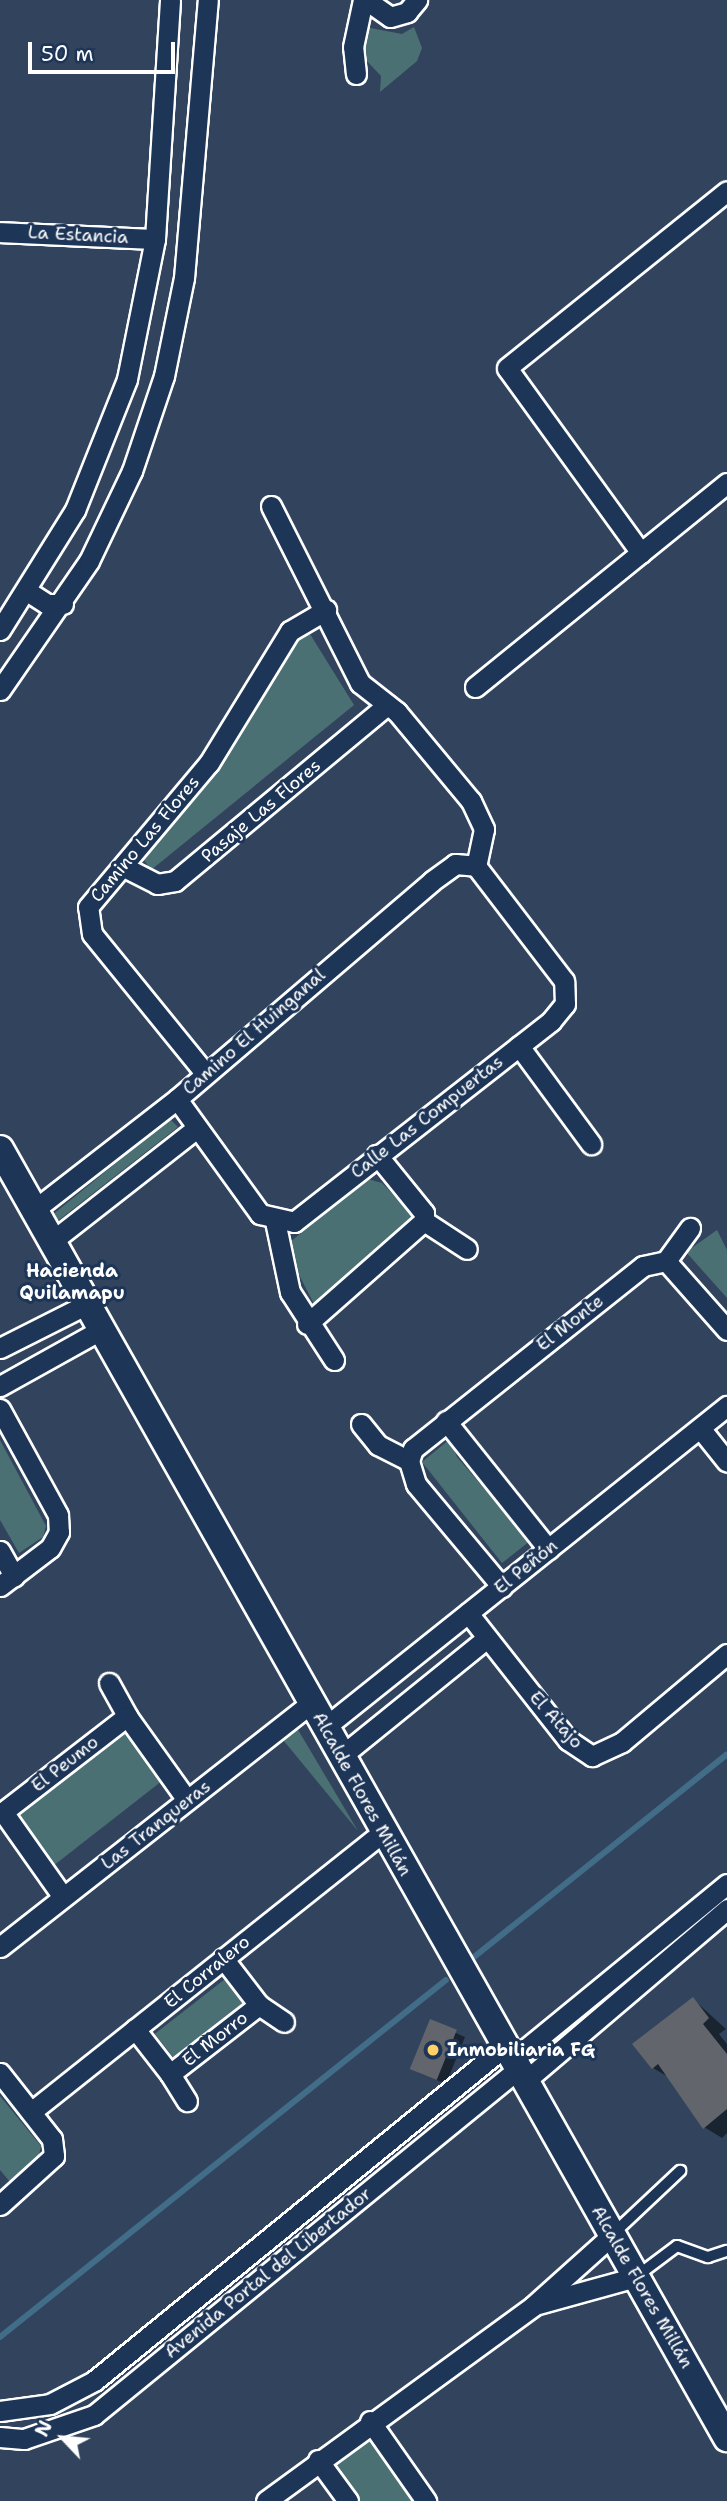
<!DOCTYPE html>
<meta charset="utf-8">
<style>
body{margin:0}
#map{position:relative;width:727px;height:2501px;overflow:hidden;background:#32445d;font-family:"Shantell Sans",sans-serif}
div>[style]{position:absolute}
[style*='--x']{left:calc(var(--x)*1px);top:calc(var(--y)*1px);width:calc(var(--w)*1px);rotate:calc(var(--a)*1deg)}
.green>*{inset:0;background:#4a7073;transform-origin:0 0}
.shadow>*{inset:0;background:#0007}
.stream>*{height:6px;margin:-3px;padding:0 3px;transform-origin:3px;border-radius:3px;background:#426d89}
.building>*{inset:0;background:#62666c;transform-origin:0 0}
.roads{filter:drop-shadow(2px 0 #fff) drop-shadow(-2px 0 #fff) drop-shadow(0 2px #fff) drop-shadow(0 -2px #fff)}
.lane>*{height:10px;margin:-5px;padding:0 5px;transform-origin:5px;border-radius:5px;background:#1d3557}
.street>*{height:19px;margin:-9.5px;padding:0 9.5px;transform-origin:9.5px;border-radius:9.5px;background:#1d3557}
.secondary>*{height:26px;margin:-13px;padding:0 13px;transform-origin:13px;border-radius:13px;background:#1d3557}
.dots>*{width:19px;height:19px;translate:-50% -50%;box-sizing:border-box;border:4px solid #1d3557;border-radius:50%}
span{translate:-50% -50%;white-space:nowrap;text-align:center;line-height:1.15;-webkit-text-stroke:6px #1d3557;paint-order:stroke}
.street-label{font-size:18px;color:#fff}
.poi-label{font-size:18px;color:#fff;font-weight:700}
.left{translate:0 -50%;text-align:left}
.neighbourhood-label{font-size:19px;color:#fff;font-weight:700}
.north{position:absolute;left:28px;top:2403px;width:70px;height:70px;-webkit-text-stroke:5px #1d3557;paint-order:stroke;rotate:296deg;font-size:19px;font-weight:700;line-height:28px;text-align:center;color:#fff}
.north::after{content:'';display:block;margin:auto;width:24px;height:32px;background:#fff;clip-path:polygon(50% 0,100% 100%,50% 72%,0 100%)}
.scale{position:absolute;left:28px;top:42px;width:147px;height:32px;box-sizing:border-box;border:4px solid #fff;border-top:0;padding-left:9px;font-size:21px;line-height:24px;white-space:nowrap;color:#fff;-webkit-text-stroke:5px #1d3557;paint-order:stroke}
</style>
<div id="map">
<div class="green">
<i style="clip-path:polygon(365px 27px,402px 34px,414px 27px,422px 48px,417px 61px,380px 92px,381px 76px,363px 57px)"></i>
<i style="clip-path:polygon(310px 634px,354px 705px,151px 870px,144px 860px,252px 716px,300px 637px)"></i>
<i style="clip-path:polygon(170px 1119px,178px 1127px,55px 1223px,51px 1216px)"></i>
<i style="clip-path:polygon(368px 1179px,382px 1183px,413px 1215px,407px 1229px,314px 1304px,293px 1263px,290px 1242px)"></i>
<i style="clip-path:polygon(717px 1230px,727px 1250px,727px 1298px,686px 1252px)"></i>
<i style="clip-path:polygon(450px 1439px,457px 1457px,530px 1541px,502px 1563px,422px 1462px)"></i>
<i style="clip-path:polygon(0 1440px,46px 1526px,43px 1537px,19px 1553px,0 1520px)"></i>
<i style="clip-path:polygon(294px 1723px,358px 1831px,279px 1735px)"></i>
<i style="left:126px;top:1724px;width:67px;height:147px;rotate:52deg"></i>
<i style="left:225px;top:1979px;width:33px;height:89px;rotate:52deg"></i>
<i style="clip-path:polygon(0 2096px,41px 2146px,38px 2159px,10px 2182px,0 2170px)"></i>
<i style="clip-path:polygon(372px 2439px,416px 2501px,356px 2501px,332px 2468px)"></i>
</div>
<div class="shadow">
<i style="clip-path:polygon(693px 1999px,726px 2029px,719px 2034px,727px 2044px,727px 2133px,722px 2138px,704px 2127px,670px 2078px,653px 2068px)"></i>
<i style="clip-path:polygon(431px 2022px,465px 2037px,446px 2084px,420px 2073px)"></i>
</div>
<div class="stream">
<i style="--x:474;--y:1957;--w:324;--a:-38.7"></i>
<i style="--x:0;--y:2337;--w:571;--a:-38.68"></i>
</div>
<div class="building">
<i style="clip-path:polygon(693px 1997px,709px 2018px,703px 2024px,727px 2054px,727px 2109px,703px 2129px,658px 2064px,652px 2069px,632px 2044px)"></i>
<i style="left:430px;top:2019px;width:29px;height:54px;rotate:22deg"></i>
</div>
<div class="roads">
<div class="lane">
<i style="--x:614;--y:2233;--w:91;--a:-43.2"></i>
<i style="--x:637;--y:2276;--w:50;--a:-36.9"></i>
<i style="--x:677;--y:2246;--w:33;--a:20"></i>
<i style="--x:708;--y:2257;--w:20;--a:-18"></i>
</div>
<div class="street">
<i style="--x:366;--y:0;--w:29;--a:35"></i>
<i style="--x:390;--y:17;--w:18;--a:-16"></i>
<i style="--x:407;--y:12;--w:16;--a:-50"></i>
<i style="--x:356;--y:74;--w:27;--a:-96"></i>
<i style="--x:353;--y:47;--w:48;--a:-78"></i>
<i style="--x:0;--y:232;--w:155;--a:2.6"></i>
<i style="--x:271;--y:506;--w:198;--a:63.3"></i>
<i style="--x:360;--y:683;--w:47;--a:38.1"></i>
<i style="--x:397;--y:712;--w:116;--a:50.3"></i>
<i style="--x:471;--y:801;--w:31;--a:65"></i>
<i style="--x:484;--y:829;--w:38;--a:102"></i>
<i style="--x:641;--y:553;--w:228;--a:-125.9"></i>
<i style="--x:507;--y:368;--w:282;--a:-38.8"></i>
<i style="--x:27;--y:591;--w:24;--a:33"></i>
<i style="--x:47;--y:604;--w:16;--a:0"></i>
<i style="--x:0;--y:630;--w:142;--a:-58"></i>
<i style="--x:75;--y:510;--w:141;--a:-68.3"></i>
<i style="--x:127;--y:379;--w:143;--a:-78.7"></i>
<i style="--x:155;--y:239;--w:239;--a:-86.4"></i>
<i style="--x:475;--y:687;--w:324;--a:-39"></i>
<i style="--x:0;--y:690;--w:157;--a:-55.4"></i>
<i style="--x:89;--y:561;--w:100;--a:-64.5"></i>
<i style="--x:132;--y:471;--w:100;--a:-71.4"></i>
<i style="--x:164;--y:376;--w:100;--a:-78.5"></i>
<i style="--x:184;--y:278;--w:279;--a:-85.1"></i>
<i style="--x:126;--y:868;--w:35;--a:27"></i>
<i style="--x:157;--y:884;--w:18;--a:-9"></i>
<i style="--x:175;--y:881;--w:276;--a:-39.7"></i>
<i style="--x:519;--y:1046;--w:122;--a:53.7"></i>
<i style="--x:205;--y:1073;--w:179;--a:-129.1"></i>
<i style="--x:92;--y:934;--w:27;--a:-98"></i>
<i style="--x:88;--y:907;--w:188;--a:-50"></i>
<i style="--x:209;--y:763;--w:155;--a:-58.5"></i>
<i style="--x:290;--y:631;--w:42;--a:-30.3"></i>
<i style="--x:177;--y:1099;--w:142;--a:54.2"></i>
<i style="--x:260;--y:1214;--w:35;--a:13"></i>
<i style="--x:294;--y:1222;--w:326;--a:-38"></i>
<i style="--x:551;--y:1021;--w:22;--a:-51"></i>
<i style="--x:565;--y:1004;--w:23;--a:-92"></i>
<i style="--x:564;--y:981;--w:145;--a:-127.4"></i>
<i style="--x:34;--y:1210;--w:181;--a:-37.8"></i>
<i style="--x:177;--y:1099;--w:335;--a:-40.5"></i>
<i style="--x:432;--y:881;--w:29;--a:-36"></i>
<i style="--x:455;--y:864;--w:21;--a:5"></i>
<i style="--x:275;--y:1221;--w:73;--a:78.1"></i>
<i style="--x:290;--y:1292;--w:81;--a:57.1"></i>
<i style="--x:424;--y:1221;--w:51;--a:33.1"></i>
<i style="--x:51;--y:1242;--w:185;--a:-38"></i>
<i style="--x:666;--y:1261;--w:92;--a:48.5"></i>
<i style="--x:666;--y:1261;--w:41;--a:-54"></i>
<i style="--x:307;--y:1324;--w:156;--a:-41.4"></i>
<i style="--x:424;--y:1221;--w:8;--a:-90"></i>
<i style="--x:424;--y:1213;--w:75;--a:-129"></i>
<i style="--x:0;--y:1348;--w:95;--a:-26.8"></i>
<i style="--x:0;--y:1386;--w:113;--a:-29.1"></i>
<i style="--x:0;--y:1409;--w:121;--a:61.3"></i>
<i style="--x:58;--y:1515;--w:17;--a:87"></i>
<i style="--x:59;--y:1532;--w:18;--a:119"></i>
<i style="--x:50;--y:1548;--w:63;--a:142.8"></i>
<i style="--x:446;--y:1421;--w:164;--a:51.4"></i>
<i style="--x:361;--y:1424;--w:27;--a:51"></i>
<i style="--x:378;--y:1445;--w:35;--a:27"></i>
<i style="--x:700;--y:1428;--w:43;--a:51.5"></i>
<i style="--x:0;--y:1551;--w:29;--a:61"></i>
<i style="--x:502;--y:1587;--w:134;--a:-129.9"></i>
<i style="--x:416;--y:1484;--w:24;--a:-107"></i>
<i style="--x:409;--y:1461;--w:13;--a:-72"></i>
<i style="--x:413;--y:1449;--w:294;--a:-38.5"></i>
<i style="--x:643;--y:1266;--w:24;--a:-12"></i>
<i style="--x:468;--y:1613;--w:162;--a:51.8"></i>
<i style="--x:568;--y:1740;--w:29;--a:34"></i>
<i style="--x:592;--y:1756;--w:33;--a:-25"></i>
<i style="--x:622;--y:1742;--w:137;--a:-40"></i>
<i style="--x:109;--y:1683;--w:38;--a:61"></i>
<i style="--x:324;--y:1728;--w:516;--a:-38.63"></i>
<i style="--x:340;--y:1757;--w:189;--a:-39"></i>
<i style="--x:63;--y:1897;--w:104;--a:-125.2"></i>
<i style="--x:3;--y:1812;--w:157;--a:-37.7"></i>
<i style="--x:127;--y:1716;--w:103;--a:54.5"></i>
<i style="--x:0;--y:1947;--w:395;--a:-38.1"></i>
<i style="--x:259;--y:2005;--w:30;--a:34"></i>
<i style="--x:135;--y:2029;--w:57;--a:52.1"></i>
<i style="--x:170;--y:2074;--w:113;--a:-37.8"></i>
<i style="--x:259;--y:2005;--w:59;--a:-127.5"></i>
<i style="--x:512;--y:2060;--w:278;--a:-39.3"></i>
<i style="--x:0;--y:2073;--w:84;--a:51.8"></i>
<i style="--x:52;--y:2139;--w:17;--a:83"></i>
<i style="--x:54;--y:2156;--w:73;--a:137.8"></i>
<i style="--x:170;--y:2074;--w:32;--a:58"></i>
<i style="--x:524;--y:2082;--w:267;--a:-40.4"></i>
<i style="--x:31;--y:2112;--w:450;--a:-38.5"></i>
<i style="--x:538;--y:2304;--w:102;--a:-15.4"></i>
<i style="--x:0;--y:2411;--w:50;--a:-8"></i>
<i style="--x:50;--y:2404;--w:50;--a:-27.6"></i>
<i style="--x:94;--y:2381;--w:529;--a:-39.17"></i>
<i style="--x:370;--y:2421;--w:98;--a:55"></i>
<i style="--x:0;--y:2437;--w:24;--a:5"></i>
<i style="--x:24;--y:2439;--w:74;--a:-18.9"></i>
<i style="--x:94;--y:2415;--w:546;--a:-39.2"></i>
<i style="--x:318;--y:2460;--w:51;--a:53.8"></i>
<i style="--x:266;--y:2501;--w:331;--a:-36.1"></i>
<i style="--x:533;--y:2306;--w:106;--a:-41.9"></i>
</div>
<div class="secondary">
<i style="--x:0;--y:1149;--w:1480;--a:60.58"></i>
</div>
</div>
<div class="dots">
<i style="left:433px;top:2050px;background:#ffd166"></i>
</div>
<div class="street-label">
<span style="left:78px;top:235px;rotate:3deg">La Estancia</span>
<span style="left:261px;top:811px;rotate:-40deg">Pasaje Las Flores</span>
<span style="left:145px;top:839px;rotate:-50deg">Camino Las Flores</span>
<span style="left:254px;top:1032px;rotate:-41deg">Camino El Huinganal</span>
<span style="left:427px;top:1117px;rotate:-38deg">Calle Las Compuertas</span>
<span style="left:570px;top:1323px;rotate:-38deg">El Monte</span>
<span style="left:526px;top:1567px;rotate:-39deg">El Peñón</span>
<span style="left:556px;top:1720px;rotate:48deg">El Atajo</span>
<span style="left:65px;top:1764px;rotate:-38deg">El Peumo</span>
<span style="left:362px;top:1794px;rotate:61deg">Alcalde Flores Millán</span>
<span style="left:156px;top:1825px;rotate:-38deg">Las Tranqueras</span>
<span style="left:207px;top:1972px;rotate:-39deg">El Corralero</span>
<span style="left:215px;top:2039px;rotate:-38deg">El Morro</span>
<span style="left:268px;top:2273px;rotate:-39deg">Avenida Portal del Libertador</span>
<span style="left:642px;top:2287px;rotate:60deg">Alcalde Flores Millán</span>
</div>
<div class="poi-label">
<span class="left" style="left:447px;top:2050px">Inmobiliaria FG</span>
</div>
<div class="neighbourhood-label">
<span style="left:72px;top:1282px">Hacienda<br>Quilamapu</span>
</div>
<div class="north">N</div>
<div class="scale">50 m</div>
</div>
